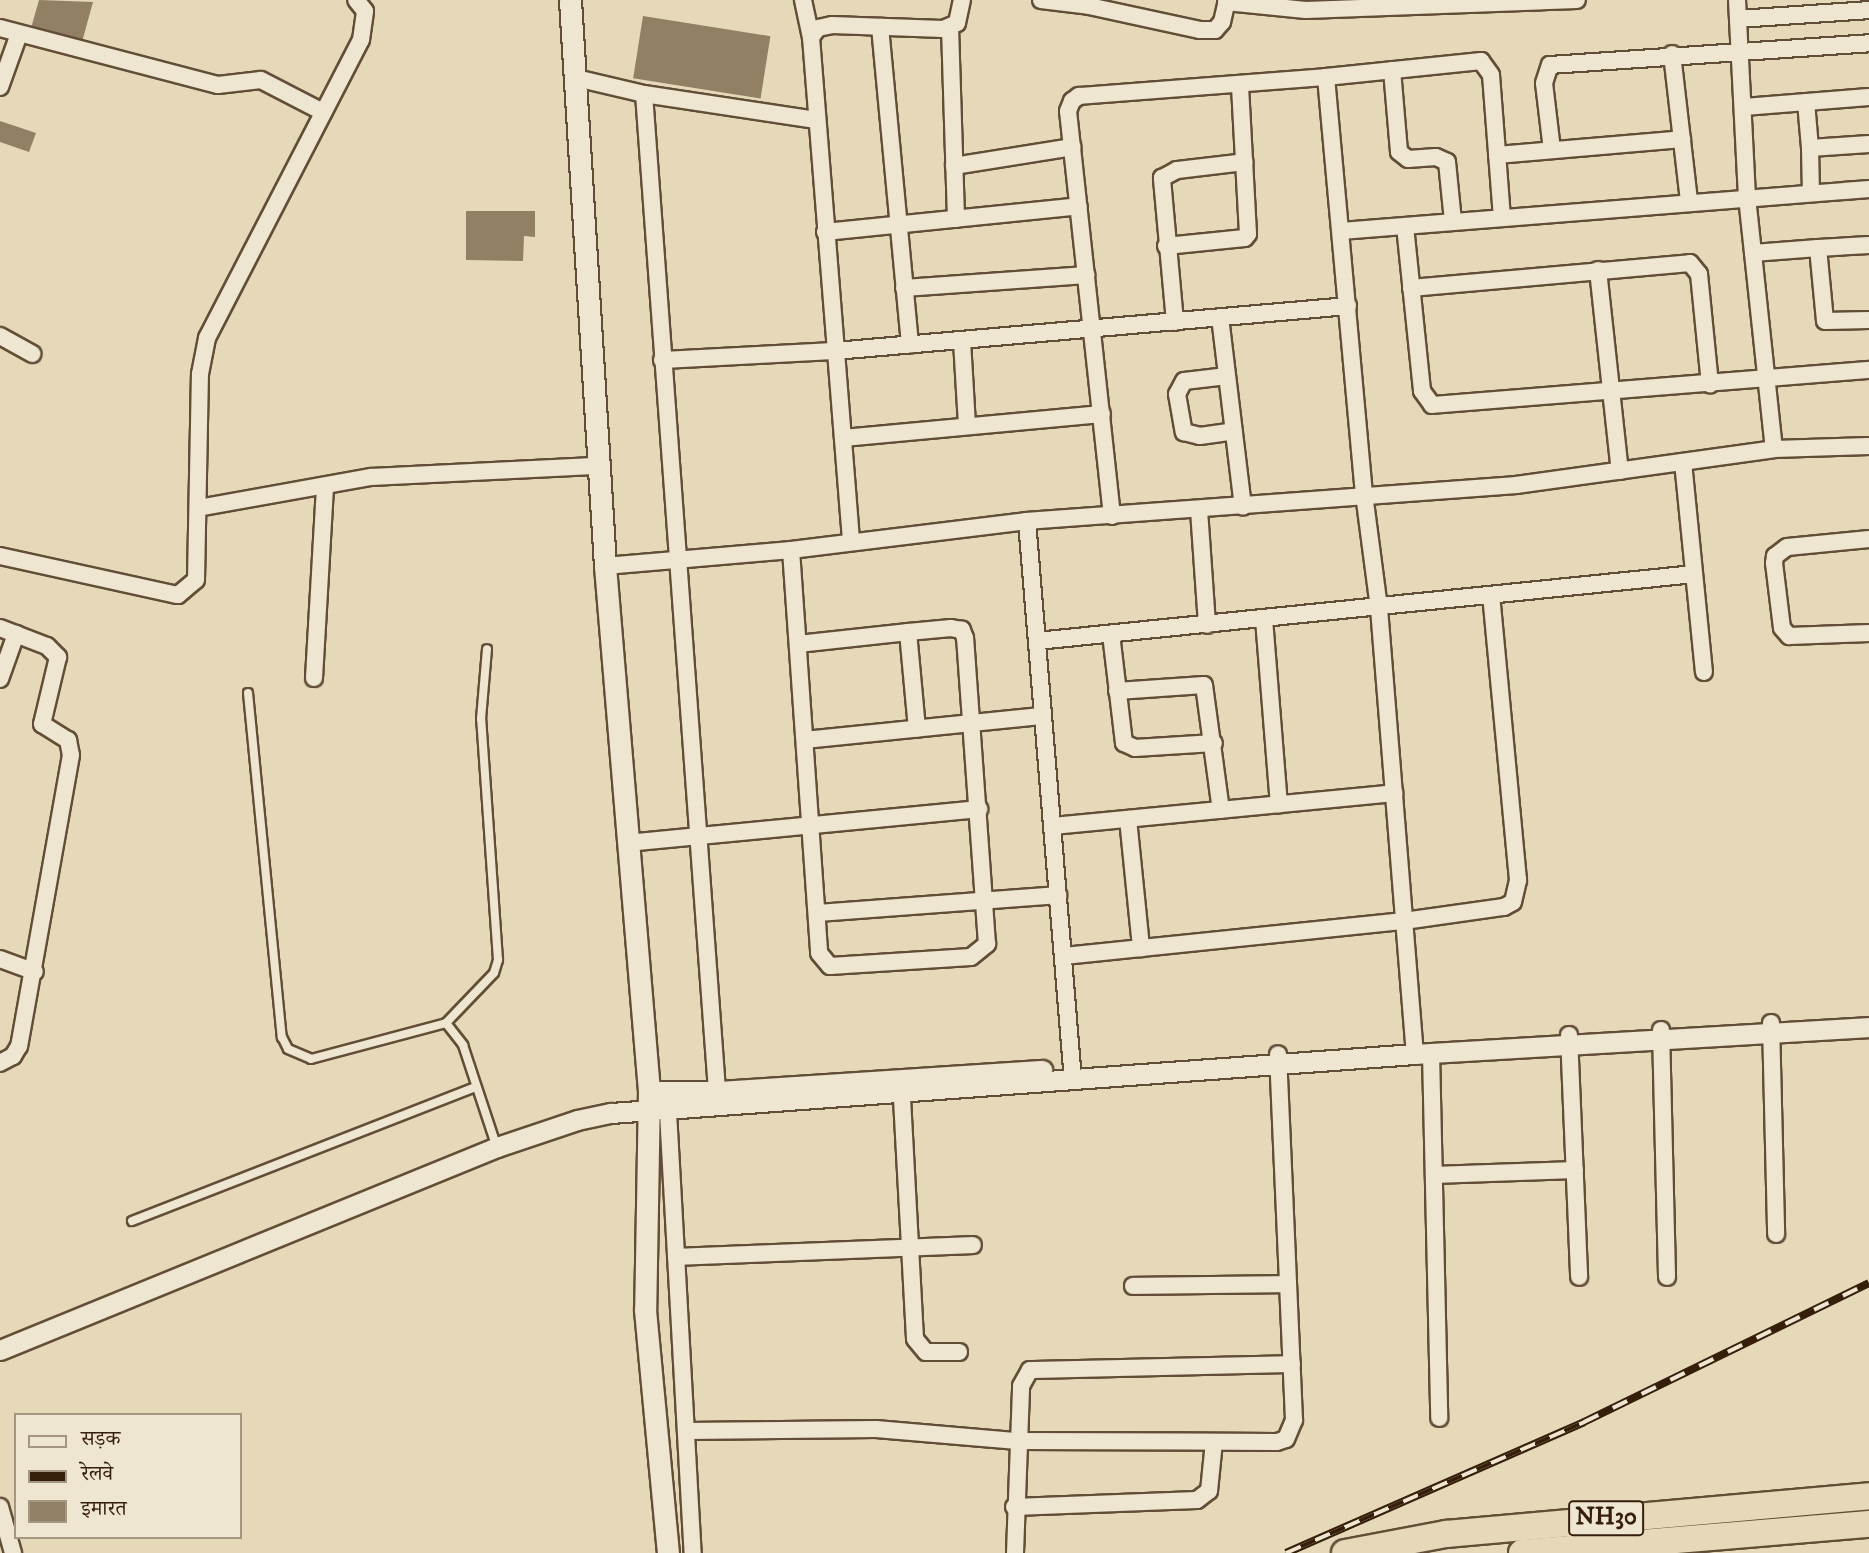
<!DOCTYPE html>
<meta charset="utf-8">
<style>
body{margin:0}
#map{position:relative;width:1869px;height:1553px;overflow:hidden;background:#e6d9b9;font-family:"IM FELL DW Pica","Noto Serif Devanagari",serif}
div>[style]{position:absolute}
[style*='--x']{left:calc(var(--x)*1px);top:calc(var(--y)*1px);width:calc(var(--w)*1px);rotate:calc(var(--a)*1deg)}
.building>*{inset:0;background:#928065;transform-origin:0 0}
.roads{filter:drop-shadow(2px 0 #624e36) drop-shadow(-2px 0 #624e36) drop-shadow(0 2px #624e36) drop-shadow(0 -2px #624e36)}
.service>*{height:8px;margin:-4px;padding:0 4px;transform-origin:4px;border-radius:4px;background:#efe6d2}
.minor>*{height:16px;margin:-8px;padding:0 8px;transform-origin:8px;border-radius:8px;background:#efe6d2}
.tertiary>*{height:19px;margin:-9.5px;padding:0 9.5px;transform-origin:9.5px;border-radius:9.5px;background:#efe6d2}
.secondary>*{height:21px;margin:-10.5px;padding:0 10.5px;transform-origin:10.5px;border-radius:10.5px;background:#efe6d2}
.trunk>*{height:26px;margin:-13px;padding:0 13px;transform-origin:13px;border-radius:13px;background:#e6d9b9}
.rail>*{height:8px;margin-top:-4px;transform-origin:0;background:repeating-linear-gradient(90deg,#efe6d2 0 16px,#361f0a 0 32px);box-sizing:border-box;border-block:2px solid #361f0a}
span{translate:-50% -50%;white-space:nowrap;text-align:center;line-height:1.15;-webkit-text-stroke:6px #efe6d2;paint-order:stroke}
.shield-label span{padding:2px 5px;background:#efe6d2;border:2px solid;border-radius:5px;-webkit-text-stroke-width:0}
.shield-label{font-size:24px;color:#361f0a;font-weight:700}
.legend{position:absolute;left:14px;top:1413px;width:228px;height:126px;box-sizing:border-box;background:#efe6d2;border:2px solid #a59682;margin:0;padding:9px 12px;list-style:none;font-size:21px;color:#361f0a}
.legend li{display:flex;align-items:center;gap:14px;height:35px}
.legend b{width:35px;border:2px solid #a59682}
</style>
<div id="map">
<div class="building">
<i style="clip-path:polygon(39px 0,93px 2px,82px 42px,31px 28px)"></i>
<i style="left:643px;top:16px;width:129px;height:63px;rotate:9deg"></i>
<i style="clip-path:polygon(0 121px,36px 133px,29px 152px,0 142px)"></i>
<i style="clip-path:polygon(466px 211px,535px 211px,535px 237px,524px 236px,523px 261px,466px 260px)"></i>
</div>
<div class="roads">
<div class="service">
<i style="--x:248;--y:693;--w:346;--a:84.4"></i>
<i style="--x:282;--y:1037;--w:13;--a:63"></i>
<i style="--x:288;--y:1049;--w:25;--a:23"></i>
<i style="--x:311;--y:1059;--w:140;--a:-14.9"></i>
<i style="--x:446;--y:1023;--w:28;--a:52"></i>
<i style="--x:463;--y:1045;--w:105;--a:71.7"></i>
<i style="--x:446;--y:1023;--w:69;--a:-46.2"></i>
<i style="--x:494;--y:973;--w:14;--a:-73"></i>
<i style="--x:498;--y:960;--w:242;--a:-94"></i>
<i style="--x:481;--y:719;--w:70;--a:-85.1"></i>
<i style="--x:132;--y:1221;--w:368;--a:-21.3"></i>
</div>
<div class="minor">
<i style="--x:803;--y:0;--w:38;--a:78"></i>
<i style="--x:1041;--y:0;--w:48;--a:7.1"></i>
<i style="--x:1089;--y:6;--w:114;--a:12.2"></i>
<i style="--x:1200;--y:30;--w:15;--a:0"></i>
<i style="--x:1215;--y:30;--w:11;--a:-49"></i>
<i style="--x:1222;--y:22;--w:23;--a:-77"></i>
<i style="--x:1737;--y:0;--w:197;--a:87.1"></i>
<i style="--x:1747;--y:197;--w:253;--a:83.9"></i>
<i style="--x:1226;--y:2;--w:80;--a:5.7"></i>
<i style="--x:1306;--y:10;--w:271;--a:-2.1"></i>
<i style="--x:1738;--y:19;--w:131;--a:-3.9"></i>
<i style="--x:880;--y:27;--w:319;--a:84.6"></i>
<i style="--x:950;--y:27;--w:192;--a:88.2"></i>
<i style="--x:0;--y:28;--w:225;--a:14.7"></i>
<i style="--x:218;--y:85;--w:43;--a:-6.6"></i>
<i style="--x:261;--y:80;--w:70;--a:27.3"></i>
<i style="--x:1672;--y:54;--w:148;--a:83.4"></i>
<i style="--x:1392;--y:70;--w:82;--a:85.1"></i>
<i style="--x:1399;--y:152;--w:11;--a:38"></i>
<i style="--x:1408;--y:159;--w:28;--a:-4"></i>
<i style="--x:1436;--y:157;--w:12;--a:24"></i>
<i style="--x:1447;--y:162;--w:59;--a:84.2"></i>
<i style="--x:1326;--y:77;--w:156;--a:-5.9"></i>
<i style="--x:1481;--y:61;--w:17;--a:54"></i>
<i style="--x:1491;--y:75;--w:142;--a:85.6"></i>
<i style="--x:576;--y:78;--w:70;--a:13.2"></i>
<i style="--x:644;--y:94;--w:174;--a:8.6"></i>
<i style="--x:0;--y:87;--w:56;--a:-70.3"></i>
<i style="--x:644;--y:94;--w:1000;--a:85.81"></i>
<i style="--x:1806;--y:102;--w:46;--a:85"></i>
<i style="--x:1744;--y:107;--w:125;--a:-4.6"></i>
<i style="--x:1552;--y:150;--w:67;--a:-96.8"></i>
<i style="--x:1544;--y:83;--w:19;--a:-72"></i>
<i style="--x:1550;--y:65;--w:320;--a:-3.9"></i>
<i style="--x:1497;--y:155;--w:186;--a:-4.9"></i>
<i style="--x:954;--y:166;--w:120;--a:-9.1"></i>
<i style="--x:1811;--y:193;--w:45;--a:-91.3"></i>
<i style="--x:1810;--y:148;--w:59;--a:-3.9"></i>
<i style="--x:1405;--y:226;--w:166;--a:84.1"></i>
<i style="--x:1422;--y:391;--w:17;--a:54"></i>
<i style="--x:1432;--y:405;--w:438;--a:-4.6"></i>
<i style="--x:1341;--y:231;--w:530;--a:-4.55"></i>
<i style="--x:825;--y:232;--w:255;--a:-5.8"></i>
<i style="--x:1166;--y:246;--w:79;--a:-5.8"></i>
<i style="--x:1245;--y:238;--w:5;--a:-53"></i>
<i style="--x:1248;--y:234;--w:150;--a:-93.1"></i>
<i style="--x:1818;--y:248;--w:51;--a:-3.4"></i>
<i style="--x:1753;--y:253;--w:65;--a:-4.4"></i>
<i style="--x:1818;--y:248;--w:73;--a:84.5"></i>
<i style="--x:1825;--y:321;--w:44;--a:-1.3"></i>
<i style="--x:1598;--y:270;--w:202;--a:83.8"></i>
<i style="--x:904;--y:288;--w:183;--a:-4.1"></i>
<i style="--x:1411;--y:288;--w:280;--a:-5.1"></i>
<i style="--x:1690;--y:263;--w:14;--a:51"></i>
<i style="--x:1699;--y:274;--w:111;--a:84.3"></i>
<i style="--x:1220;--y:317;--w:191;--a:83.1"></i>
<i style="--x:1175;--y:322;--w:145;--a:-95.2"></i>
<i style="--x:1162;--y:178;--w:17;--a:-28"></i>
<i style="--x:1177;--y:170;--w:68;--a:-6.7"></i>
<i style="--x:0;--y:336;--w:37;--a:29"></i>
<i style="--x:962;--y:341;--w:85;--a:86.6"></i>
<i style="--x:662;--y:360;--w:173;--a:-3"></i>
<i style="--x:835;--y:351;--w:515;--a:-5.01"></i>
<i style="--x:1227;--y:376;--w:43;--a:173.4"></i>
<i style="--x:1184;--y:381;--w:15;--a:118"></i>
<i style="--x:1177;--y:394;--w:39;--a:80"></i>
<i style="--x:1184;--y:432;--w:16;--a:14"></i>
<i style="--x:1200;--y:436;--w:34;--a:-8"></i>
<i style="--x:843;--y:438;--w:260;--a:-5.3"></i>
<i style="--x:1683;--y:462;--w:211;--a:84.3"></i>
<i style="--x:198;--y:508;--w:176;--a:-10.2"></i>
<i style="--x:371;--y:477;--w:228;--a:-2.8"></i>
<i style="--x:1199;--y:510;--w:115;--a:86"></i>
<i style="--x:1112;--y:516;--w:407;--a:-96.2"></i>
<i style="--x:1068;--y:111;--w:11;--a:-68"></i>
<i style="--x:1072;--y:101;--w:9;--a:-36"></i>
<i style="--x:1079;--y:96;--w:248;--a:-4.4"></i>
<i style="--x:1326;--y:77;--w:419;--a:84.8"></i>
<i style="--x:1364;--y:494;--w:115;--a:82.5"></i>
<i style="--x:1379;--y:608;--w:447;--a:85.4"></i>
<i style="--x:1027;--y:521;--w:561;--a:85.3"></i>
<i style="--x:1869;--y:539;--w:82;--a:174.4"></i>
<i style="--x:1787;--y:547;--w:15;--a:143"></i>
<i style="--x:1775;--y:556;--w:7;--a:98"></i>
<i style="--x:1774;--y:563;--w:65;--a:83"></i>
<i style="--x:1782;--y:628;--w:11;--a:49"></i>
<i style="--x:1789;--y:636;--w:80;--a:-2.1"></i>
<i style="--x:851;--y:540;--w:505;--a:-94.55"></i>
<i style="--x:811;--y:37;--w:11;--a:-52"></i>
<i style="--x:818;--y:28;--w:14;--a:-12"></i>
<i style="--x:832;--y:25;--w:111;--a:2.1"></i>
<i style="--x:943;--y:29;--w:15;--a:-23"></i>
<i style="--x:957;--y:23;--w:24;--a:-78"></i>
<i style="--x:791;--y:550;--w:404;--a:86"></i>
<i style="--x:819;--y:953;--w:17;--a:50"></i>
<i style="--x:830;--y:966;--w:141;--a:-3.7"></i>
<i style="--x:971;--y:957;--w:21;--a:-39"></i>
<i style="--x:987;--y:944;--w:307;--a:-94.1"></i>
<i style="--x:965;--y:638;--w:9;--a:-111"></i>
<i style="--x:962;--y:630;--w:11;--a:-170"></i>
<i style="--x:951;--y:628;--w:43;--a:174.7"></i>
<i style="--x:0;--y:556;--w:182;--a:12.4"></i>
<i style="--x:178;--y:595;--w:23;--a:-40"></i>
<i style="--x:196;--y:580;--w:206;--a:-88.9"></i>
<i style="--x:200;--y:374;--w:37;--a:-79"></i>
<i style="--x:207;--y:338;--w:335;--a:-62.7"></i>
<i style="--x:361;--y:40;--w:29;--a:-82"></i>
<i style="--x:365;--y:11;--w:14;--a:-129"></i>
<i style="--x:605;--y:566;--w:187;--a:-4.9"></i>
<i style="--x:791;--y:550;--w:238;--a:-7"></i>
<i style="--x:1027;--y:521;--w:490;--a:-4.2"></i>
<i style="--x:1516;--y:485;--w:260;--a:-7.9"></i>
<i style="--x:1774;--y:449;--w:95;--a:-1.8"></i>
<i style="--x:1264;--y:619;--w:186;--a:85.4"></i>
<i style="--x:0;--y:628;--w:50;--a:21"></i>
<i style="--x:47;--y:646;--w:16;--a:45"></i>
<i style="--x:58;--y:657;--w:69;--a:103.4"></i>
<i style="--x:42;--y:724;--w:31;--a:32"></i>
<i style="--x:68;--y:740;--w:15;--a:79"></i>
<i style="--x:71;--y:755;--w:296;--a:100.1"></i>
<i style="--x:19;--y:1046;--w:12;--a:121"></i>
<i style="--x:13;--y:1056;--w:15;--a:152"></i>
<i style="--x:1111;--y:634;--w:110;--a:83.2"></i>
<i style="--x:1124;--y:743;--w:12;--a:24"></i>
<i style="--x:1135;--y:748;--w:79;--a:-3.6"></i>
<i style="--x:1037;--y:641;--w:660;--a:-5.82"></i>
<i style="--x:798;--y:644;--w:111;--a:-6.2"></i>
<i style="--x:908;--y:632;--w:97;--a:84.7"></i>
<i style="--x:314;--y:678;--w:192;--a:-86.7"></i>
<i style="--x:0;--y:679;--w:48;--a:-70.4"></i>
<i style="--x:1117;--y:691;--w:87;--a:-3.9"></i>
<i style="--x:1204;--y:685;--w:126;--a:82.3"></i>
<i style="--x:805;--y:740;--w:239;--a:-5.8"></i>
<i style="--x:1128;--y:819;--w:130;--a:84.2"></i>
<i style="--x:1053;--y:826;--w:343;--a:-5.5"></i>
<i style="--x:627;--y:843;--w:354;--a:-5.5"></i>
<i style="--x:819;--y:913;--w:240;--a:-4.3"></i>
<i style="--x:1064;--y:956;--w:342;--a:-5.9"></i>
<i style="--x:1404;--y:921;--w:101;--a:-8"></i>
<i style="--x:1504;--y:907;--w:10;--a:-29"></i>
<i style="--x:1513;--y:902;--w:23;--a:-77"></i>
<i style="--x:1518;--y:880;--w:285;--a:-95.4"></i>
<i style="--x:0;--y:959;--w:37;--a:20"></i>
<i style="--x:1771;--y:1023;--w:211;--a:88.6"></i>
<i style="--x:1661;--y:1030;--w:247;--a:88.6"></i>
<i style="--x:1569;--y:1035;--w:242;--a:87.6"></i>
<i style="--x:1431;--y:1053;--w:365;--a:88.7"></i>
<i style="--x:901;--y:1080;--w:259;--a:86.9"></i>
<i style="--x:915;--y:1339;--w:17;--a:50"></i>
<i style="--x:926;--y:1352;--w:33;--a:0"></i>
<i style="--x:668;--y:1112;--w:442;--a:86.8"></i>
<i style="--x:1434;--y:1175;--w:141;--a:-2"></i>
<i style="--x:676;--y:1257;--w:297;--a:-2.3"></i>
<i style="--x:1133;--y:1286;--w:155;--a:-0.7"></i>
<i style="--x:686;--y:1431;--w:190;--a:-0.6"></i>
<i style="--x:876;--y:1429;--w:142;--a:4.9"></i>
<i style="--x:1017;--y:1441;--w:260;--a:0.2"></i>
<i style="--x:1277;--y:1442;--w:9;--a:-18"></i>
<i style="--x:1286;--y:1439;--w:21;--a:-67"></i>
<i style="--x:1294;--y:1420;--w:366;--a:-92.5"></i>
<i style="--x:0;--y:1507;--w:48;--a:74.2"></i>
<i style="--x:1014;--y:1507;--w:183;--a:-2.2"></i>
<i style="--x:1197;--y:1500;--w:15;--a:-37"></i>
<i style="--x:1209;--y:1491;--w:49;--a:-84.2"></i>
<i style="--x:1015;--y:1553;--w:167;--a:-87.9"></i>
<i style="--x:1021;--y:1386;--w:18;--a:-61"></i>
<i style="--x:1030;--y:1370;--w:262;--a:-1.3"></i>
</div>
<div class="tertiary">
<i style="--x:649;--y:1091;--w:68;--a:0"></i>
<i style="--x:717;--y:1091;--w:326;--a:-3.7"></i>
<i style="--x:0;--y:1350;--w:537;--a:-22.22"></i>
<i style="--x:497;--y:1147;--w:84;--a:-18.6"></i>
<i style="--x:577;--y:1120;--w:35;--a:-12"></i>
<i style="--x:611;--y:1113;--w:806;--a:-4.2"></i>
<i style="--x:1415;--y:1054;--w:455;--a:-3.4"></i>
</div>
<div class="secondary">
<i style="--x:570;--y:0;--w:567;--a:86.46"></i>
<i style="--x:605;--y:566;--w:527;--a:85.21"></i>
<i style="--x:649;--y:1091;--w:219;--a:91"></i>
<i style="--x:645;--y:1310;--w:244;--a:84.6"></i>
</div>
<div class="trunk">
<i style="--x:1345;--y:1553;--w:103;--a:-10.7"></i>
<i style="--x:1446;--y:1534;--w:425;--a:-5.1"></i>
<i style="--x:1522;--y:1553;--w:348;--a:-4.8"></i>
</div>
</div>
<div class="rail">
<i style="--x:1286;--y:1553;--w:326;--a:-23.7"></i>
<i style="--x:1584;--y:1422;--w:317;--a:-26"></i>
</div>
<div class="shield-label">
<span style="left:1606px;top:1518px">NH30</span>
</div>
<ul class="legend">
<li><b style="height:9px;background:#efe6d2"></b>सड़क</li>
<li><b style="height:9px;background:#361f0a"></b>रेलवे</li>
<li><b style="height:19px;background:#928065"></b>इमारत</li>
</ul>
</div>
